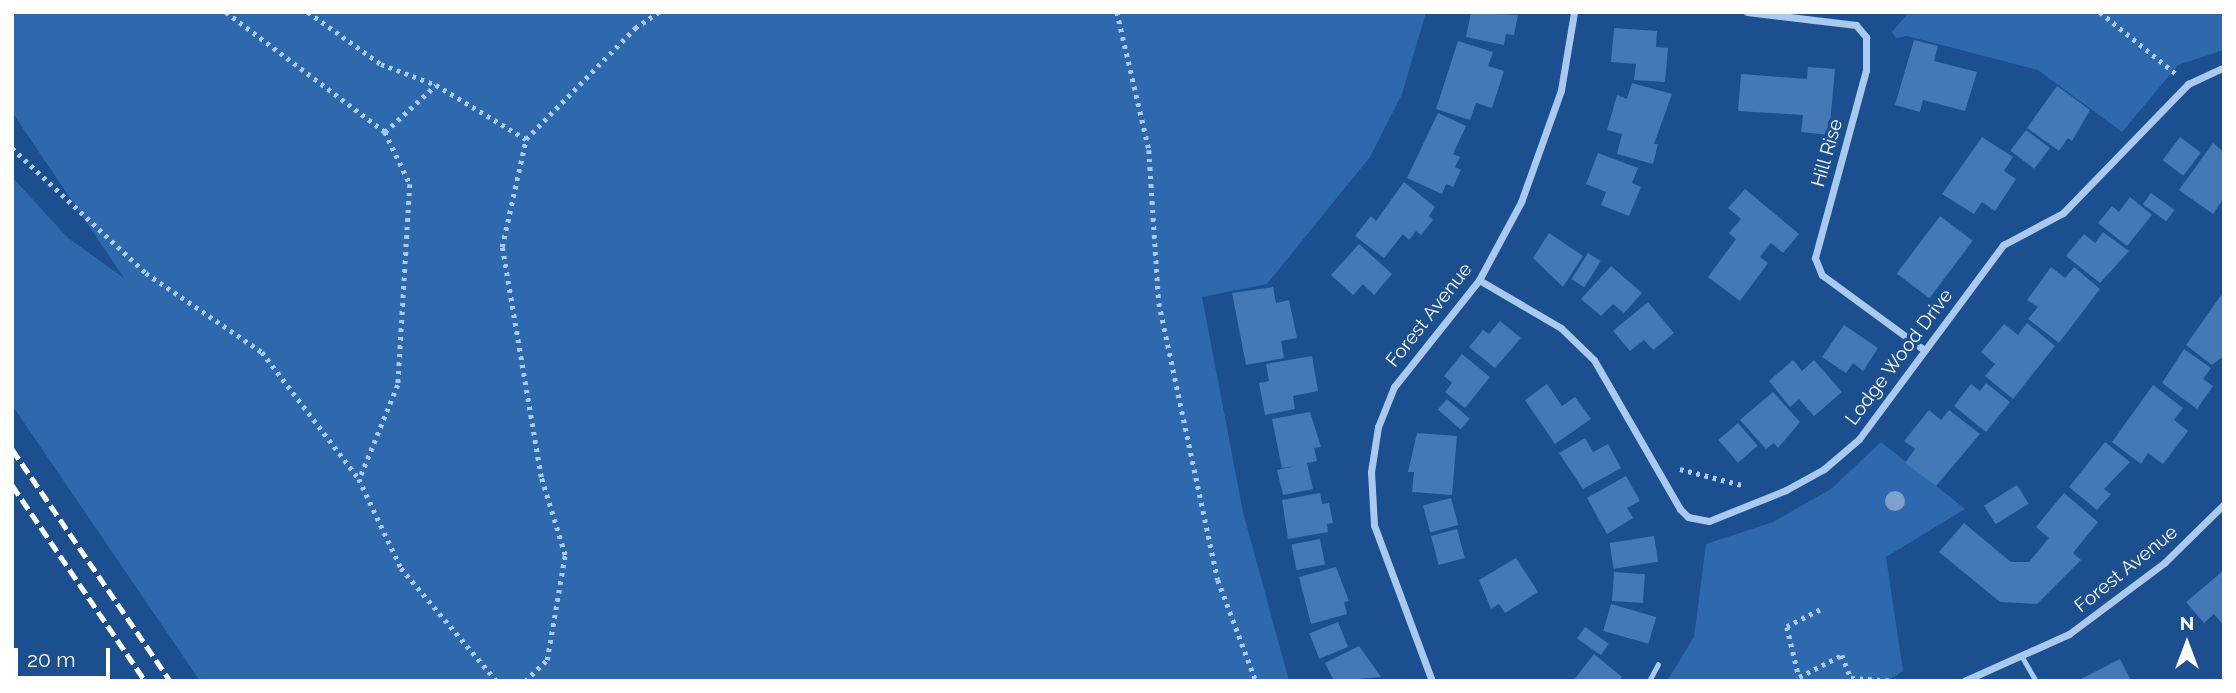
<!DOCTYPE html>
<style>
body{margin:0}
#map{position:relative;width:2236px;height:693px;overflow:hidden;background:#1b4f8f;font-family:Raleway,sans-serif}
div>[style]{position:absolute}
[style*='--x']{left:calc(var(--x)*1px);top:calc(var(--y)*1px);width:calc(var(--w)*1px);rotate:calc(var(--a)*1deg)}
.green>*{inset:0;background:#2e69ad}
.building>*{inset:0;background:#4478b7;transform-origin:0 0}
.path>*{height:4.5px;margin-top:-2.25px;transform-origin:0;background:repeating-linear-gradient(90deg,#a9c9ee 0 3.5px,transparent 0 8.5px)}
.service>*{height:5px;margin:-2.5px;padding:0 2.5px;transform-origin:2.5px;border-radius:2.5px;background:#a9c9ee}
.minor>*{height:7px;margin:-3.5px;padding:0 3.5px;transform-origin:3.5px;border-radius:3.5px;background:#a9c9ee}
.rail>*{height:5px;margin-top:-2.5px;transform-origin:0;background:repeating-linear-gradient(90deg,#fff 0 12px,transparent 0 17px)}
.trees>*{width:20px;height:20px;margin:-10px;border-radius:50%;background:#7ea0ca}
span{translate:-50% -50%;white-space:nowrap;text-align:center;line-height:1.15;-webkit-text-stroke:7px #1b4f8f;paint-order:stroke}
.street-label{font-size:19px;color:#fff}
.frame{position:absolute;inset:0;border:14px solid #fff;pointer-events:none}
.north{position:absolute;left:2152px;top:609px;width:70px;height:70px;-webkit-text-stroke:5px #1b4f8f;paint-order:stroke;rotate:0deg;font-size:19px;font-weight:700;line-height:28px;text-align:center;color:#fff}
.north::after{content:'';display:block;margin:auto;width:24px;height:32px;background:#fff;clip-path:polygon(50% 0,100% 100%,50% 72%,0 100%)}
.scale{position:absolute;left:14px;top:648px;width:96px;height:32px;box-sizing:border-box;border:4px solid #fff;border-top:0;padding-left:9px;font-size:21px;line-height:24px;white-space:nowrap;color:#fff;-webkit-text-stroke:5px #1b4f8f;paint-order:stroke}
</style>
<div id="map">
<div class="green">
<i style="clip-path:polygon(12px 12px,1426px 12px,1402px 94px,1370px 157px,1267px 284px,1202px 297px,1243px 512px,1289px 681px,200px 681px,12px 405px,12px 177px,68px 238px,124px 278px,12px 112px)"></i>
<i style="clip-path:polygon(1909px 12px,2224px 12px,2224px 50px,2178px 65px,2122px 132px,2038px 70px,1907px 36px,1896px 38px,1892px 32px)"></i>
<i style="clip-path:polygon(1881px 442px,1965px 509px,1886px 557px,1903px 671px,1887px 681px,1667px 681px,1694px 637px,1706px 544px,1773px 522px,1831px 489px)"></i>
</div>
<div class="building">
<i style="clip-path:polygon(1471px 12px,1518px 15px,1514px 35px,1506px 34px,1504px 45px,1466px 37px)"></i>
<i style="clip-path:polygon(1614px 28px,1657px 31px,1656px 47px,1668px 48px,1665px 82px,1634px 80px,1636px 64px,1611px 62px)"></i>
<i style="clip-path:polygon(1914px 40px,1938px 46px,1934px 61px,1977px 72px,1965px 111px,1923px 100px,1920px 112px,1895px 105px)"></i>
<i style="clip-path:polygon(1458px 41px,1493px 52px,1488px 66px,1504px 71px,1492px 108px,1476px 103px,1470px 120px,1436px 109px)"></i>
<i style="clip-path:polygon(1808px 67px,1835px 69px,1829px 135px,1801px 132px,1803px 115px,1738px 111px,1741px 74px,1807px 79px)"></i>
<i style="clip-path:polygon(1632px 83px,1672px 94px,1654px 144px,1658px 144px,1653px 164px,1617px 154px,1622px 134px,1607px 130px,1617px 95px,1627px 99px)"></i>
<i style="clip-path:polygon(2057px 86px,2090px 110px,2072px 141px,2068px 138px,2059px 151px,2027px 128px)"></i>
<i style="clip-path:polygon(1438px 113px,1466px 126px,1453px 154px,1460px 157px,1455px 167px,1461px 170px,1453px 187px,1446px 184px,1442px 194px,1407px 178px)"></i>
<i style="left:2026px;top:130px;width:30px;height:26px;rotate:37deg"></i>
<i style="clip-path:polygon(1982px 137px,2013px 157px,2004px 171px,2016px 179px,1995px 211px,1982px 202px,1974px 214px,1942px 194px)"></i>
<i style="left:2180px;top:137px;width:26px;height:29px;rotate:37deg"></i>
<i style="clip-path:polygon(2213px 143px,2224px 152px,2224px 198px,2213px 214px,2179px 190px)"></i>
<i style="clip-path:polygon(1598px 153px,1638px 168px,1632px 183px,1641px 187px,1629px 216px,1601px 205px,1606px 192px,1586px 184px)"></i>
<i style="clip-path:polygon(1404px 182px,1435px 207px,1429px 216px,1433px 220px,1421px 235px,1416px 231px,1409px 240px,1403px 234px,1384px 258px,1355px 236px,1371px 216px,1376px 221px)"></i>
<i style="clip-path:polygon(1745px 189px,1799px 234px,1783px 253px,1771px 243px,1760px 257px,1768px 263px,1740px 301px,1708px 277px,1736px 239px,1729px 233px,1741px 219px,1728px 208px)"></i>
<i style="left:2151px;top:193px;width:29px;height:14px;rotate:36deg"></i>
<i style="clip-path:polygon(2130px 197px,2152px 215px,2127px 246px,2098px 223px,2112px 206px,2119px 212px)"></i>
<i style="left:1940px;top:216px;width:41px;height:72px;rotate:37deg"></i>
<i style="clip-path:polygon(2103px 232px,2129px 251px,2100px 283px,2066px 256px,2084px 234px,2095px 243px)"></i>
<i style="clip-path:polygon(1549px 233px,1583px 256px,1563px 287px,1533px 258px)"></i>
<i style="clip-path:polygon(1359px 244px,1392px 274px,1374px 295px,1363px 284px,1353px 295px,1331px 275px)"></i>
<i style="left:1588px;top:253px;width:15px;height:31px;rotate:32deg"></i>
<i style="clip-path:polygon(1611px 266px,1642px 293px,1624px 313px,1613px 304px,1601px 316px,1581px 299px)"></i>
<i style="clip-path:polygon(2051px 267px,2065px 278px,2074px 267px,2100px 289px,2059px 343px,2028px 319px,2038px 307px,2027px 300px)"></i>
<i style="clip-path:polygon(1273px 287px,1276px 303px,1289px 300px,1297px 338px,1281px 341px,1284px 358px,1246px 365px,1232px 293px)"></i>
<i style="clip-path:polygon(2224px 291px,2224px 356px,2212px 365px,2186px 345px)"></i>
<i style="clip-path:polygon(1648px 302px,1674px 333px,1653px 350px,1644px 340px,1630px 351px,1613px 331px)"></i>
<i style="clip-path:polygon(1500px 321px,1521px 338px,1495px 368px,1469px 347px,1483px 330px,1489px 334px)"></i>
<i style="clip-path:polygon(2027px 323px,2055px 346px,2013px 399px,1985px 376px,1995px 364px,1981px 352px,2004px 324px,2018px 335px)"></i>
<i style="clip-path:polygon(1844px 325px,1878px 348px,1863px 371px,1853px 363px,1846px 373px,1822px 357px)"></i>
<i style="clip-path:polygon(2184px 349px,2211px 368px,2203px 379px,2213px 386px,2197px 409px,2162px 383px)"></i>
<i style="clip-path:polygon(1462px 354px,1490px 377px,1465px 408px,1445px 392px,1452px 383px,1444px 376px)"></i>
<i style="clip-path:polygon(1312px 356px,1318px 391px,1293px 396px,1295px 409px,1265px 415px,1259px 383px,1269px 381px,1266px 364px)"></i>
<i style="clip-path:polygon(1793px 360px,1802px 371px,1814px 360px,1842px 392px,1814px 416px,1799px 399px,1790px 407px,1769px 381px)"></i>
<i style="clip-path:polygon(1986px 383px,2010px 402px,1986px 432px,1954px 406px,1971px 384px,1980px 391px)"></i>
<i style="clip-path:polygon(1547px 384px,1562px 406px,1575px 397px,1591px 419px,1555px 444px,1525px 400px)"></i>
<i style="clip-path:polygon(2153px 385px,2183px 408px,2174px 420px,2188px 431px,2163px 464px,2148px 453px,2141px 464px,2112px 442px)"></i>
<i style="clip-path:polygon(1773px 392px,1800px 422px,1778px 448px,1774px 443px,1766px 449px,1740px 420px)"></i>
<i style="left:1447px;top:399px;width:30px;height:14px;rotate:41deg"></i>
<i style="clip-path:polygon(1929px 410px,1941px 420px,1949px 410px,1980px 434px,1936px 486px,1905px 463px,1915px 449px,1904px 441px)"></i>
<i style="clip-path:polygon(1310px 412px,1321px 447px,1314px 448px,1317px 461px,1307px 463px,1313px 489px,1283px 495px,1277px 470px,1296px 466px,1282px 468px,1272px 419px)"></i>
<i style="left:1738px;top:423px;width:30px;height:26px;rotate:49deg"></i>
<i style="clip-path:polygon(1417px 433px,1457px 436px,1452px 495px,1412px 492px,1414px 472px,1408px 472px)"></i>
<i style="clip-path:polygon(1585px 438px,1593px 452px,1608px 444px,1621px 468px,1583px 489px,1559px 453px)"></i>
<i style="clip-path:polygon(2105px 442px,2130px 462px,2104px 489px,2111px 494px,2097px 510px,2069px 487px)"></i>
<i style="clip-path:polygon(1626px 476px,1640px 501px,1627px 508px,1633px 518px,1607px 534px,1587px 498px)"></i>
<i style="left:2017px;top:485px;width:22px;height:39px;rotate:58deg"></i>
<i style="clip-path:polygon(1320px 493px,1322px 504px,1329px 503px,1333px 523px,1327px 524px,1328px 532px,1288px 539px,1282px 500px)"></i>
<i style="clip-path:polygon(2064px 493px,2098px 522px,2073px 553px,2081px 560px,2037px 604px,2000px 602px,1939px 552px,1964px 523px,2011px 562px,2029px 562px,2049px 538px,2036px 527px)"></i>
<i style="left:1451px;top:498px;width:28px;height:29px;rotate:75deg"></i>
<i style="left:1457px;top:529px;width:30px;height:27px;rotate:75deg"></i>
<i style="left:1654px;top:536px;width:26px;height:45px;rotate:81deg"></i>
<i style="left:1320px;top:539px;width:26px;height:29px;rotate:79deg"></i>
<i style="clip-path:polygon(1516px 558px,1538px 592px,1505px 613px,1499px 604px,1491px 609px,1479px 580px)"></i>
<i style="clip-path:polygon(1336px 567px,1349px 601px,1344px 602px,1347px 614px,1311px 624px,1299px 577px)"></i>
<i style="clip-path:polygon(2224px 570px,2224px 626px,2214px 614px,2204px 623px,2186px 602px)"></i>
<i style="left:1614px;top:572px;width:31px;height:29px;rotate:4deg"></i>
<i style="left:1611px;top:604px;width:47px;height:28px;rotate:16deg"></i>
<i style="left:1338px;top:622px;width:27px;height:31px;rotate:68deg"></i>
<i style="left:1585px;top:627px;width:29px;height:14px;rotate:35deg"></i>
<i style="clip-path:polygon(1359px 646px,1381px 677px,1334px 681px,1325px 663px)"></i>
<i style="clip-path:polygon(1594px 654px,1622px 677px,1619px 681px,1573px 681px)"></i>
<i style="clip-path:polygon(2120px 659px,2131px 681px,2077px 681px)"></i>
</div>
<div class="path">
<i style="--x:226;--y:12;--w:199;--a:37"></i>
<i style="--x:385;--y:132;--w:58;--a:64.3"></i>
<i style="--x:410;--y:184;--w:201;--a:93.4"></i>
<i style="--x:398;--y:385;--w:100;--a:112.2"></i>
<i style="--x:308;--y:12;--w:90;--a:35.5"></i>
<i style="--x:381;--y:64;--w:59;--a:20.9"></i>
<i style="--x:436;--y:85;--w:105;--a:31"></i>
<i style="--x:1117;--y:12;--w:142;--a:76.9"></i>
<i style="--x:1149;--y:150;--w:153;--a:86.3"></i>
<i style="--x:1159;--y:303;--w:283;--a:78"></i>
<i style="--x:1218;--y:580;--w:108;--a:69.4"></i>
<i style="--x:2100;--y:12;--w:97;--a:39.1"></i>
<i style="--x:385;--y:132;--w:69;--a:-42.7"></i>
<i style="--x:12;--y:148;--w:183;--a:43"></i>
<i style="--x:146;--y:273;--w:140;--a:34.3"></i>
<i style="--x:262;--y:352;--w:160;--a:52.6"></i>
<i style="--x:359;--y:479;--w:98;--a:64.7"></i>
<i style="--x:401;--y:568;--w:148;--a:49.7"></i>
<i style="--x:1680;--y:469;--w:64;--a:14.5"></i>
<i style="--x:1820;--y:610;--w:37;--a:153"></i>
<i style="--x:1787;--y:627;--w:51;--a:76.5"></i>
<i style="--x:1799;--y:677;--w:48;--a:-27.1"></i>
<i style="--x:1842;--y:655;--w:25;--a:69"></i>
<i style="--x:1851;--y:678;--w:46;--a:3.7"></i>
<i style="--x:525;--y:681;--w:30;--a:-44"></i>
<i style="--x:547;--y:660;--w:107;--a:-80.3"></i>
<i style="--x:565;--y:555;--w:82;--a:-107.1"></i>
<i style="--x:541;--y:477;--w:233;--a:-99.6"></i>
<i style="--x:502;--y:247;--w:111;--a:-77.5"></i>
<i style="--x:526;--y:139;--w:156;--a:-45.5"></i>
<i style="--x:635;--y:28;--w:29;--a:-34"></i>
</div>
<div class="service">
<i style="--x:2022;--y:657;--w:28;--a:60"></i>
<i style="--x:1649;--y:681;--w:19;--a:-62"></i>
</div>
<div class="minor">
<i style="--x:1747;--y:12;--w:110;--a:6.8"></i>
<i style="--x:1856;--y:25;--w:16;--a:50"></i>
<i style="--x:1866;--y:37;--w:33;--a:90"></i>
<i style="--x:1866;--y:70;--w:195;--a:105.2"></i>
<i style="--x:1815;--y:258;--w:18;--a:68"></i>
<i style="--x:1822;--y:275;--w:127;--a:36.3"></i>
<i style="--x:1479;--y:280;--w:95;--a:30.3"></i>
<i style="--x:1561;--y:328;--w:46;--a:44.1"></i>
<i style="--x:1594;--y:360;--w:172;--a:60"></i>
<i style="--x:1680;--y:509;--w:11;--a:45"></i>
<i style="--x:1688;--y:517;--w:21;--a:11"></i>
<i style="--x:1709;--y:521;--w:83;--a:-21.9"></i>
<i style="--x:1786;--y:490;--w:43;--a:-28.9"></i>
<i style="--x:1824;--y:469;--w:46;--a:-40.6"></i>
<i style="--x:1859;--y:439;--w:242;--a:-53.4"></i>
<i style="--x:2003;--y:245;--w:68;--a:-28.1"></i>
<i style="--x:2063;--y:213;--w:180;--a:-45.9"></i>
<i style="--x:2188;--y:84;--w:40;--a:-25"></i>
<i style="--x:1432;--y:681;--w:166;--a:-110.4"></i>
<i style="--x:1374;--y:525;--w:53;--a:-93.2"></i>
<i style="--x:1371;--y:472;--w:46;--a:-81.2"></i>
<i style="--x:1378;--y:427;--w:43;--a:-68.2"></i>
<i style="--x:1394;--y:387;--w:137;--a:-51.5"></i>
<i style="--x:1479;--y:280;--w:89;--a:-61.7"></i>
<i style="--x:1521;--y:202;--w:119;--a:-70.3"></i>
<i style="--x:1561;--y:90;--w:79;--a:-80.5"></i>
<i style="--x:1964;--y:681;--w:115;--a:-24.1"></i>
<i style="--x:2069;--y:634;--w:119;--a:-36.8"></i>
<i style="--x:2164;--y:563;--w:84;--a:-44.5"></i>
</div>
<div class="rail">
<i style="--x:12;--y:449;--w:281;--a:55.7"></i>
<i style="--x:12;--y:485;--w:237;--a:55.8"></i>
</div>
<div class="trees">
<i style="left:1895px;top:501px"></i>
</div>
<div class="street-label">
<span style="left:1827px;top:153px;rotate:-74deg">Hill Rise</span>
<span style="left:1429px;top:315px;rotate:-52deg">Forest Avenue</span>
<span style="left:1899px;top:357px;rotate:-53deg">Lodge Wood Drive</span>
<span style="left:2126px;top:569px;rotate:-39deg">Forest Avenue</span>
</div>
<div class="frame"></div>
<div class="north">N</div>
<div class="scale">20 m</div>
</div>
